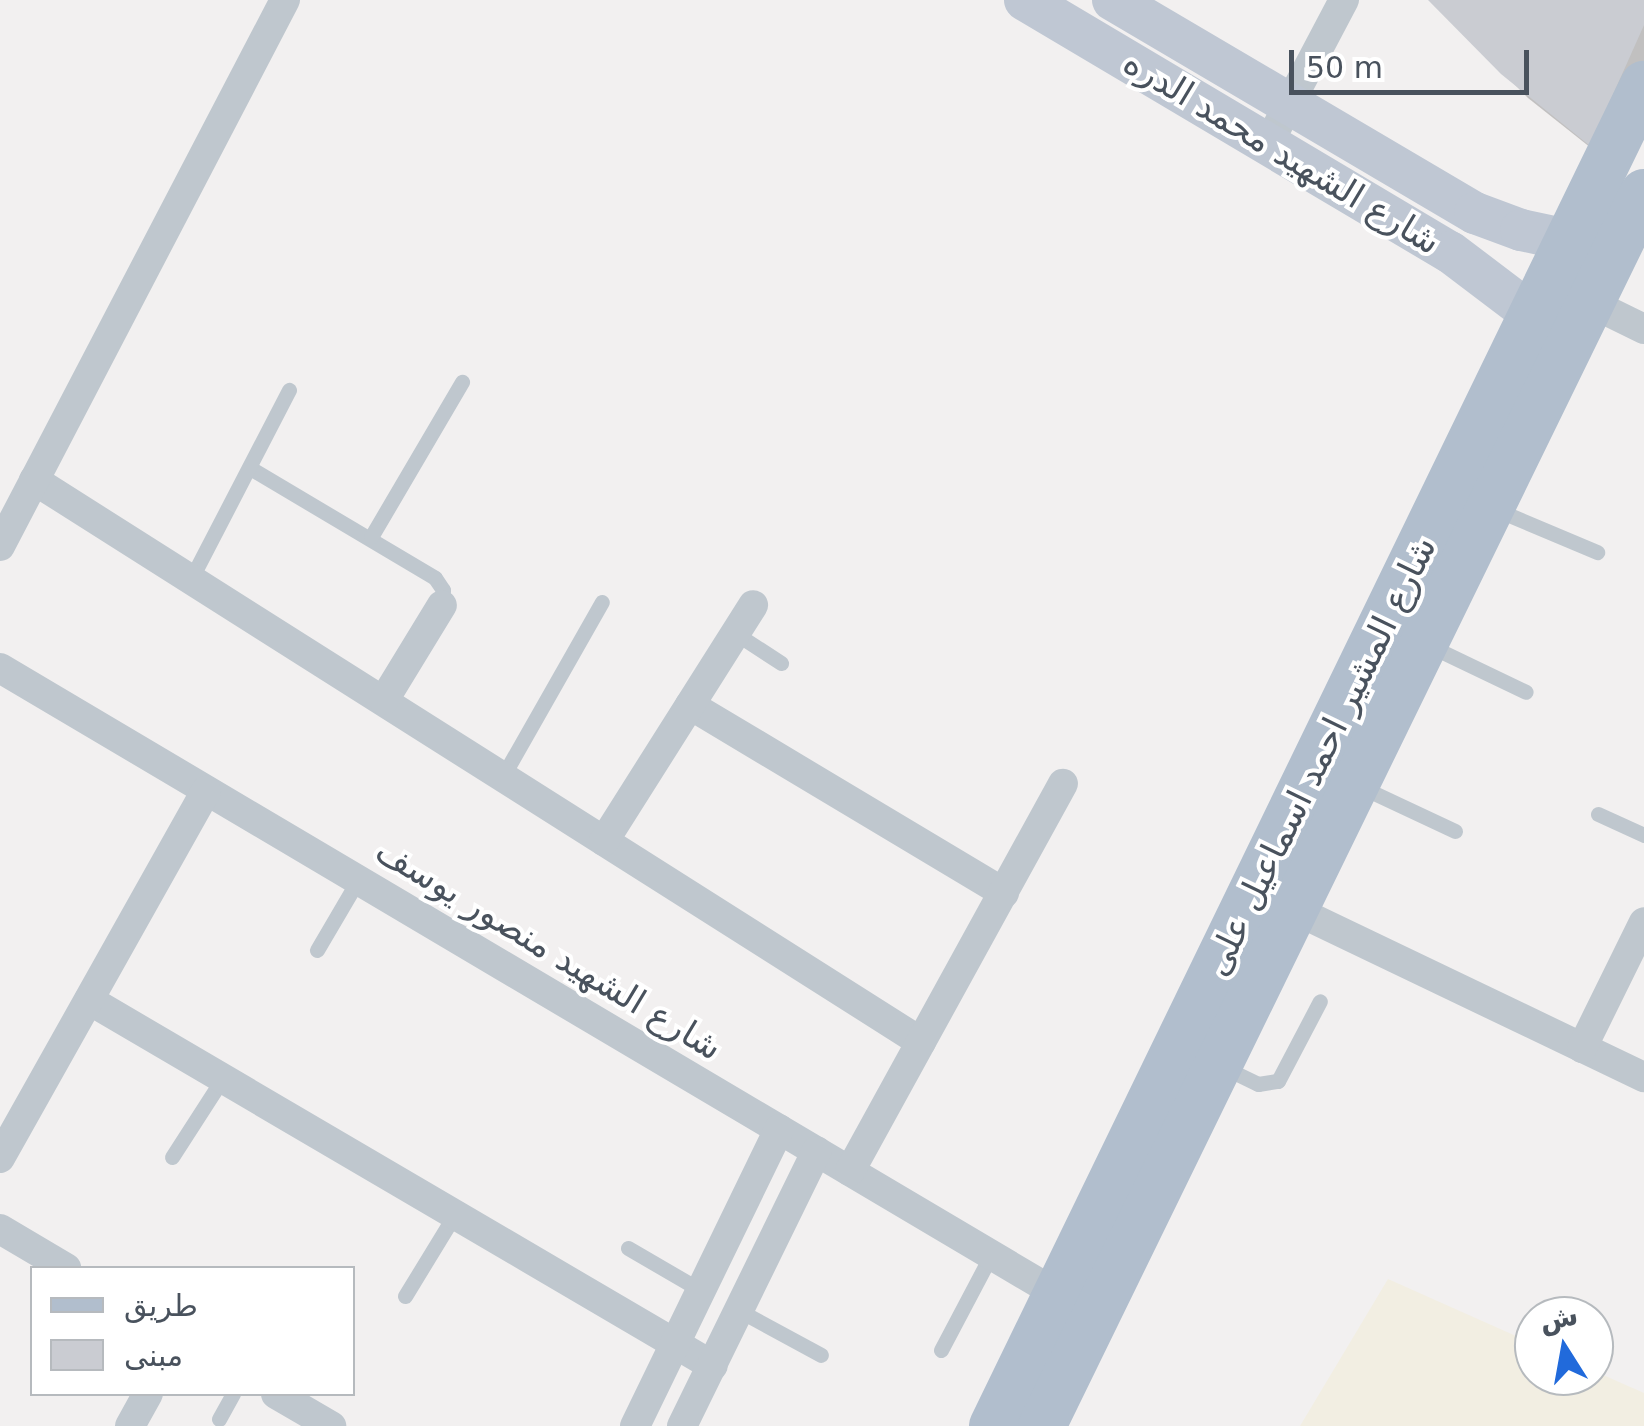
<!DOCTYPE html>
<meta charset="utf-8">
<style>
body{margin:0}
#map{position:relative;width:1644px;height:1426px;overflow:hidden;background:#f2f0f0;font-family:"DejaVu Sans","Noto Naskh Arabic",sans-serif}
div>[style]{position:absolute}
[style*='--x']{left:calc(var(--x)*1px);top:calc(var(--y)*1px);width:calc(var(--w)*1px);rotate:calc(var(--a)*1deg)}
.sand>*{inset:0;background:#f2eee2}
.shadow>*{inset:0;background:#0003}
.building>*{inset:0;background:#caccd2}
.service>*{height:15px;margin:-7.5px;padding:0 7.5px;transform-origin:7.5px;border-radius:7.5px;background:#bfc7ce}
.minor>*{height:30px;margin:-15px;padding:0 15px;transform-origin:15px;border-radius:15px;background:#bfc7ce}
.secondary>*{height:42px;margin:-21px;padding:0 21px;transform-origin:21px;border-radius:21px;background:#bfc7d3}
.primary>*{height:48px;margin:-24px;padding:0 24px;transform-origin:24px;border-radius:24px;background:#b1becd}
span{translate:-50% -50%;white-space:nowrap;text-align:center;line-height:1.15;-webkit-text-stroke:8px #fff;paint-order:stroke}
.street-label{font-size:35px;color:#49525d}
.legend{position:absolute;left:30px;top:1266px;width:325px;height:130px;box-sizing:border-box;background:#fff;border:2px solid #b6babe;margin:0;padding:12px 18px;list-style:none;font-size:30px;color:#49525d}
.legend li{display:flex;align-items:center;gap:20px;height:50px}
.legend b{width:50px;border:2px solid #b6babe}
.north{position:absolute;left:1514px;top:1296px;width:100px;height:100px;box-sizing:border-box;background:#fff;border:2px solid #b6babe;border-radius:50%;rotate:349deg;font-size:28px;font-weight:700;line-height:40px;text-align:center;color:#49525d}
.north::after{content:'';display:block;margin:auto;width:35px;height:45px;background:#216adb;clip-path:polygon(50% 0,100% 100%,50% 72%,0 100%)}
.scale{position:absolute;left:1289px;top:50px;width:240px;height:45px;box-sizing:border-box;border:5px solid #49525d;border-top:0;padding-left:12px;font-size:30px;line-height:35px;white-space:nowrap;color:#49525d;-webkit-text-stroke:8px #fff;paint-order:stroke}
</style>
<div id="map">
<div class="sand">
<i style="clip-path:polygon(1388px 1279px,1534px 1344px,1534px 1376px,1594px 1376px,1594px 1371px,1644px 1393px,1644px 1426px,1300px 1426px)"></i>
</div>
<div class="shadow">
<i style="clip-path:polygon(1432px 0,1644px 0,1644px 101px,1615px 167px,1528px 98px)"></i>
</div>
<div class="building">
<i style="clip-path:polygon(1428px 0,1644px 0,1644px 25px,1590px 146px,1501px 74px)"></i>
</div>
<div class="service">
<i style="--x:250;--y:468;--w:215;--a:30.7"></i>
<i style="--x:435;--y:578;--w:14;--a:56"></i>
<i style="--x:443;--y:590;--w:15;--a:94"></i>
<i style="--x:1495;--y:509;--w:111;--a:22.9"></i>
<i style="--x:371;--y:537;--w:180;--a:-59.6"></i>
<i style="--x:191;--y:579;--w:213;--a:-62.6"></i>
<i style="--x:735;--y:633;--w:55;--a:33.1"></i>
<i style="--x:1430;--y:646;--w:106;--a:25.6"></i>
<i style="--x:503;--y:776;--w:200;--a:-60.4"></i>
<i style="--x:1359;--y:786;--w:106;--a:25.1"></i>
<i style="--x:1598;--y:814;--w:51;--a:24.5"></i>
<i style="--x:317;--y:950;--w:81;--a:-59.6"></i>
<i style="--x:1223;--y:1067;--w:39;--a:26"></i>
<i style="--x:1258;--y:1084;--w:20;--a:-9"></i>
<i style="--x:1278;--y:1081;--w:90;--a:-62.3"></i>
<i style="--x:172;--y:1157;--w:94;--a:-57.2"></i>
<i style="--x:628;--y:1248;--w:86;--a:30.2"></i>
<i style="--x:405;--y:1296;--w:96;--a:-58.6"></i>
<i style="--x:740;--y:1311;--w:92;--a:28.5"></i>
<i style="--x:941;--y:1350;--w:107;--a:-62.2"></i>
<i style="--x:219;--y:1419;--w:29;--a:-61"></i>
</div>
<div class="minor">
<i style="--x:1268;--y:144;--w:163;--a:-62.2"></i>
<i style="--x:1591;--y:303;--w:59;--a:26.1"></i>
<i style="--x:34;--y:480;--w:1050;--a:32.36"></i>
<i style="--x:0;--y:546;--w:616;--a:-62.44"></i>
<i style="--x:0;--y:668;--w:1231;--a:30.63"></i>
<i style="--x:384;--y:700;--w:111;--a:-58.6"></i>
<i style="--x:690;--y:705;--w:366;--a:30.9"></i>
<i style="--x:604;--y:841;--w:279;--a:-57.7"></i>
<i style="--x:1295;--y:910;--w:387;--a:25.6"></i>
<i style="--x:89;--y:1000;--w:723;--a:30.39"></i>
<i style="--x:1582;--y:1048;--w:140;--a:-63.8"></i>
<i style="--x:0;--y:1158;--w:421;--a:-60.7"></i>
<i style="--x:850;--y:1171;--w:442;--a:-61.2"></i>
<i style="--x:0;--y:1229;--w:77;--a:30.6"></i>
<i style="--x:276;--y:1394;--w:64;--a:30.2"></i>
<i style="--x:130;--y:1426;--w:37;--a:-61"></i>
<i style="--x:635;--y:1426;--w:330;--a:-64.1"></i>
<i style="--x:682;--y:1426;--w:306;--a:-63.9"></i>
</div>
<div class="secondary">
<i style="--x:1025;--y:0;--w:494;--a:30.7"></i>
<i style="--x:1450;--y:252;--w:103;--a:37.1"></i>
<i style="--x:1113;--y:0;--w:420;--a:30.5"></i>
<i style="--x:1475;--y:213;--w:49;--a:20.3"></i>
<i style="--x:1521;--y:230;--w:48;--a:12"></i>
</div>
<div class="primary">
<i style="--x:993;--y:1426;--w:1491;--a:-64.11"></i>
<i style="--x:1042;--y:1426;--w:1372;--a:-63.98"></i>
</div>
<div class="street-label">
<span style="left:1282px;top:152px;rotate:31deg">شارع الشهيد محمد الدره</span>
<span style="left:1320px;top:756px;rotate:-64deg">شارع المشير احمد اسماعيل على</span>
<span style="left:549px;top:949px;rotate:31deg">شارع الشهيد منصور يوسف</span>
</div>
<ul class="legend">
<li><b style="height:12px;background:#b1becd"></b>طريق</li>
<li><b style="height:28px;background:#caccd2"></b>مبنى</li>
</ul>
<div class="north">ش</div>
<div class="scale">50 m</div>
</div>
